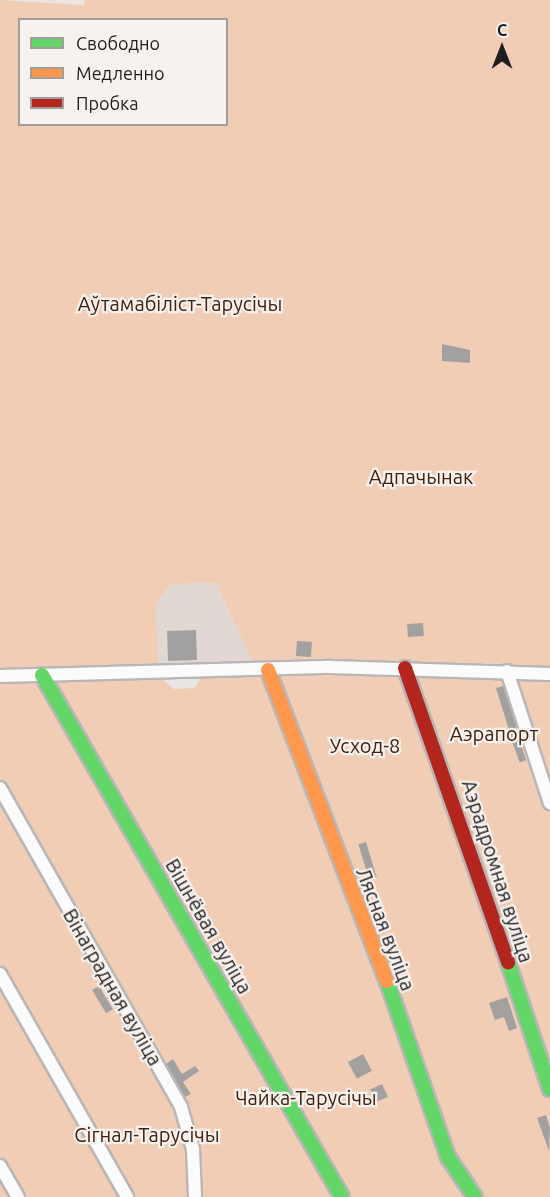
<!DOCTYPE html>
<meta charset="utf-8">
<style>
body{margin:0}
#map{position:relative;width:550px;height:1197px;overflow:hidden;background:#e8e5e3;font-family:Ubuntu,sans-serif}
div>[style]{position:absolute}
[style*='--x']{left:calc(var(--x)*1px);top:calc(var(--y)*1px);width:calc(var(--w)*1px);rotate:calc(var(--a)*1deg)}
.built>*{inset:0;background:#e1d8d3}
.green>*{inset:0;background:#f2cdb6}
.building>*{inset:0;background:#a3a19f;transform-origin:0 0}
.roads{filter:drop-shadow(2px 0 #b9b7b6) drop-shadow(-2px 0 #b9b7b6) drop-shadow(0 2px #b9b7b6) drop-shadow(0 -2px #b9b7b6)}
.street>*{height:12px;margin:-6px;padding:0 6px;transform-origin:6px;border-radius:6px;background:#fcfbfb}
.fast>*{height:14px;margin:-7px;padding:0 7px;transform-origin:7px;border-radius:7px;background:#63d668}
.slow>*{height:14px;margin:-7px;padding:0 7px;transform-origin:7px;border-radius:7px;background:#ff974d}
.jam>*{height:14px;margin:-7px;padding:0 7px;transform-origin:7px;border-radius:7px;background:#b3261e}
span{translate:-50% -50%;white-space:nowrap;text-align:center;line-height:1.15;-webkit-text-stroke:4.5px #f7f2ef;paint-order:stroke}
.park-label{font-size:20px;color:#40220c}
.street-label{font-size:20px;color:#201e1d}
.legend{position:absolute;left:18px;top:18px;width:210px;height:108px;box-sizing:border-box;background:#f7f2ef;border:2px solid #a19d9b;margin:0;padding:8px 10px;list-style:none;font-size:18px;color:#201e1d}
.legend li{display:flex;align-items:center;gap:12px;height:30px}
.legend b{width:30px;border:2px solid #a19d9b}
.north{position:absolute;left:472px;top:18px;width:60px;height:60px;-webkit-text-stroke:4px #f7f2ef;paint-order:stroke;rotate:0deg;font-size:16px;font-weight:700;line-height:24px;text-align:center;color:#201e1d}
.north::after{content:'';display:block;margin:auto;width:21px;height:27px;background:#201e1d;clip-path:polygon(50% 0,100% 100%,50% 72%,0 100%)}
</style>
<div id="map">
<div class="built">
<i style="clip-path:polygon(217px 583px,253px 662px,158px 664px,156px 604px,170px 584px)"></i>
</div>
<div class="green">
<i style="clip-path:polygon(evenodd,0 0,84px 5px,85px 0,550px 0,550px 669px,484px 663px,253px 662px,216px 583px,170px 584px,156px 604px,158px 664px,0 671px,0 0,20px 20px,226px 20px,226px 124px,20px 124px,20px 20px)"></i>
<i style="clip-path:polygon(411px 672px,550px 680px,550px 1197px,0 1197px,0 682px,161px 678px,174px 689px,194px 688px,201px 678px)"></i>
</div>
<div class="building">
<i style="clip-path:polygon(442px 344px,470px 350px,470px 363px,442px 361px)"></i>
<i style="left:423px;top:623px;width:13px;height:16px;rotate:86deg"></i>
<i style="left:196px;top:630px;width:30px;height:29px;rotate:88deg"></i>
<i style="left:297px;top:641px;width:15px;height:15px;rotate:4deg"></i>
<i style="clip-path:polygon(503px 686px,517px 727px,509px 730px,496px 688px)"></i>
<i style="left:516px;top:732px;width:30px;height:7px;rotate:70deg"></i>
<i style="left:366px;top:842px;width:37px;height:8px;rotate:73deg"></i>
<i style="left:99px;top:986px;width:27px;height:8px;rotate:59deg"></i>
<i style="clip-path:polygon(507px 997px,517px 1028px,509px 1031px,504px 1017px,495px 1020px,489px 1003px)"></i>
<i style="left:363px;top:1054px;width:19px;height:17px;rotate:62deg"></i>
<i style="clip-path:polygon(173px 1059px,182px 1074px,195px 1066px,199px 1071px,183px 1082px,191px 1094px,185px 1097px,166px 1064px)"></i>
<i style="left:382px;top:1084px;width:14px;height:13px;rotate:65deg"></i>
<i style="clip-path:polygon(546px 1115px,550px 1128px,549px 1151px,537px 1118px)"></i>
</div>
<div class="roads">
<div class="street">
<i style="--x:507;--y:671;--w:139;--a:72"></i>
<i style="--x:0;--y:676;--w:331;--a:-1.6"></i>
<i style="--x:331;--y:667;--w:219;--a:1.8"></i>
<i style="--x:0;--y:788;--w:367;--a:60.4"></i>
<i style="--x:181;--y:1107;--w:44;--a:74.1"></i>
<i style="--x:193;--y:1149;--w:48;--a:87.6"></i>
<i style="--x:0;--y:974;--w:257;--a:60.3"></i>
<i style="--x:0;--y:1166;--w:36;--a:60"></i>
</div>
<div class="fast">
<i style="--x:42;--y:675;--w:602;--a:60.11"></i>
<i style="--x:508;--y:962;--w:134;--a:71.7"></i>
<i style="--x:387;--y:981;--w:186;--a:70.9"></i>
<i style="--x:448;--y:1157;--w:48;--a:56"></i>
</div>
<div class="slow">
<i style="--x:268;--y:670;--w:333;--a:69.1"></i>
</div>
<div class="jam">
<i style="--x:405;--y:668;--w:312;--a:70.7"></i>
</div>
</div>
<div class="park-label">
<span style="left:180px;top:303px">Аўтамабіліст-Тарусічы</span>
<span style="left:421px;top:476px">Адпачынак</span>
<span style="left:494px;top:733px">Аэрапорт</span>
<span style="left:365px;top:745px">Усход-8</span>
<span style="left:306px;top:1097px">Чайка-Тарусічы</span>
<span style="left:147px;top:1134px">Сігнал-Тарусічы</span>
</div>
<div class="street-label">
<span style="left:498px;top:871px;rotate:72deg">Аэрадромная вуліца</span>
<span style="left:209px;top:926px;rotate:60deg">Вішнёвая вуліца</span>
<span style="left:386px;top:929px;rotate:69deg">Лясная вуліца</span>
<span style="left:113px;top:987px;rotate:60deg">Вінаградная вуліца</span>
</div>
<ul class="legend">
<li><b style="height:8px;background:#63d668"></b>Свободно</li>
<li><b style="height:8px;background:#ff974d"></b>Медленно</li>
<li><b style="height:8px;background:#b3261e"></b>Пробка</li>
</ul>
<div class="north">С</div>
</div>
